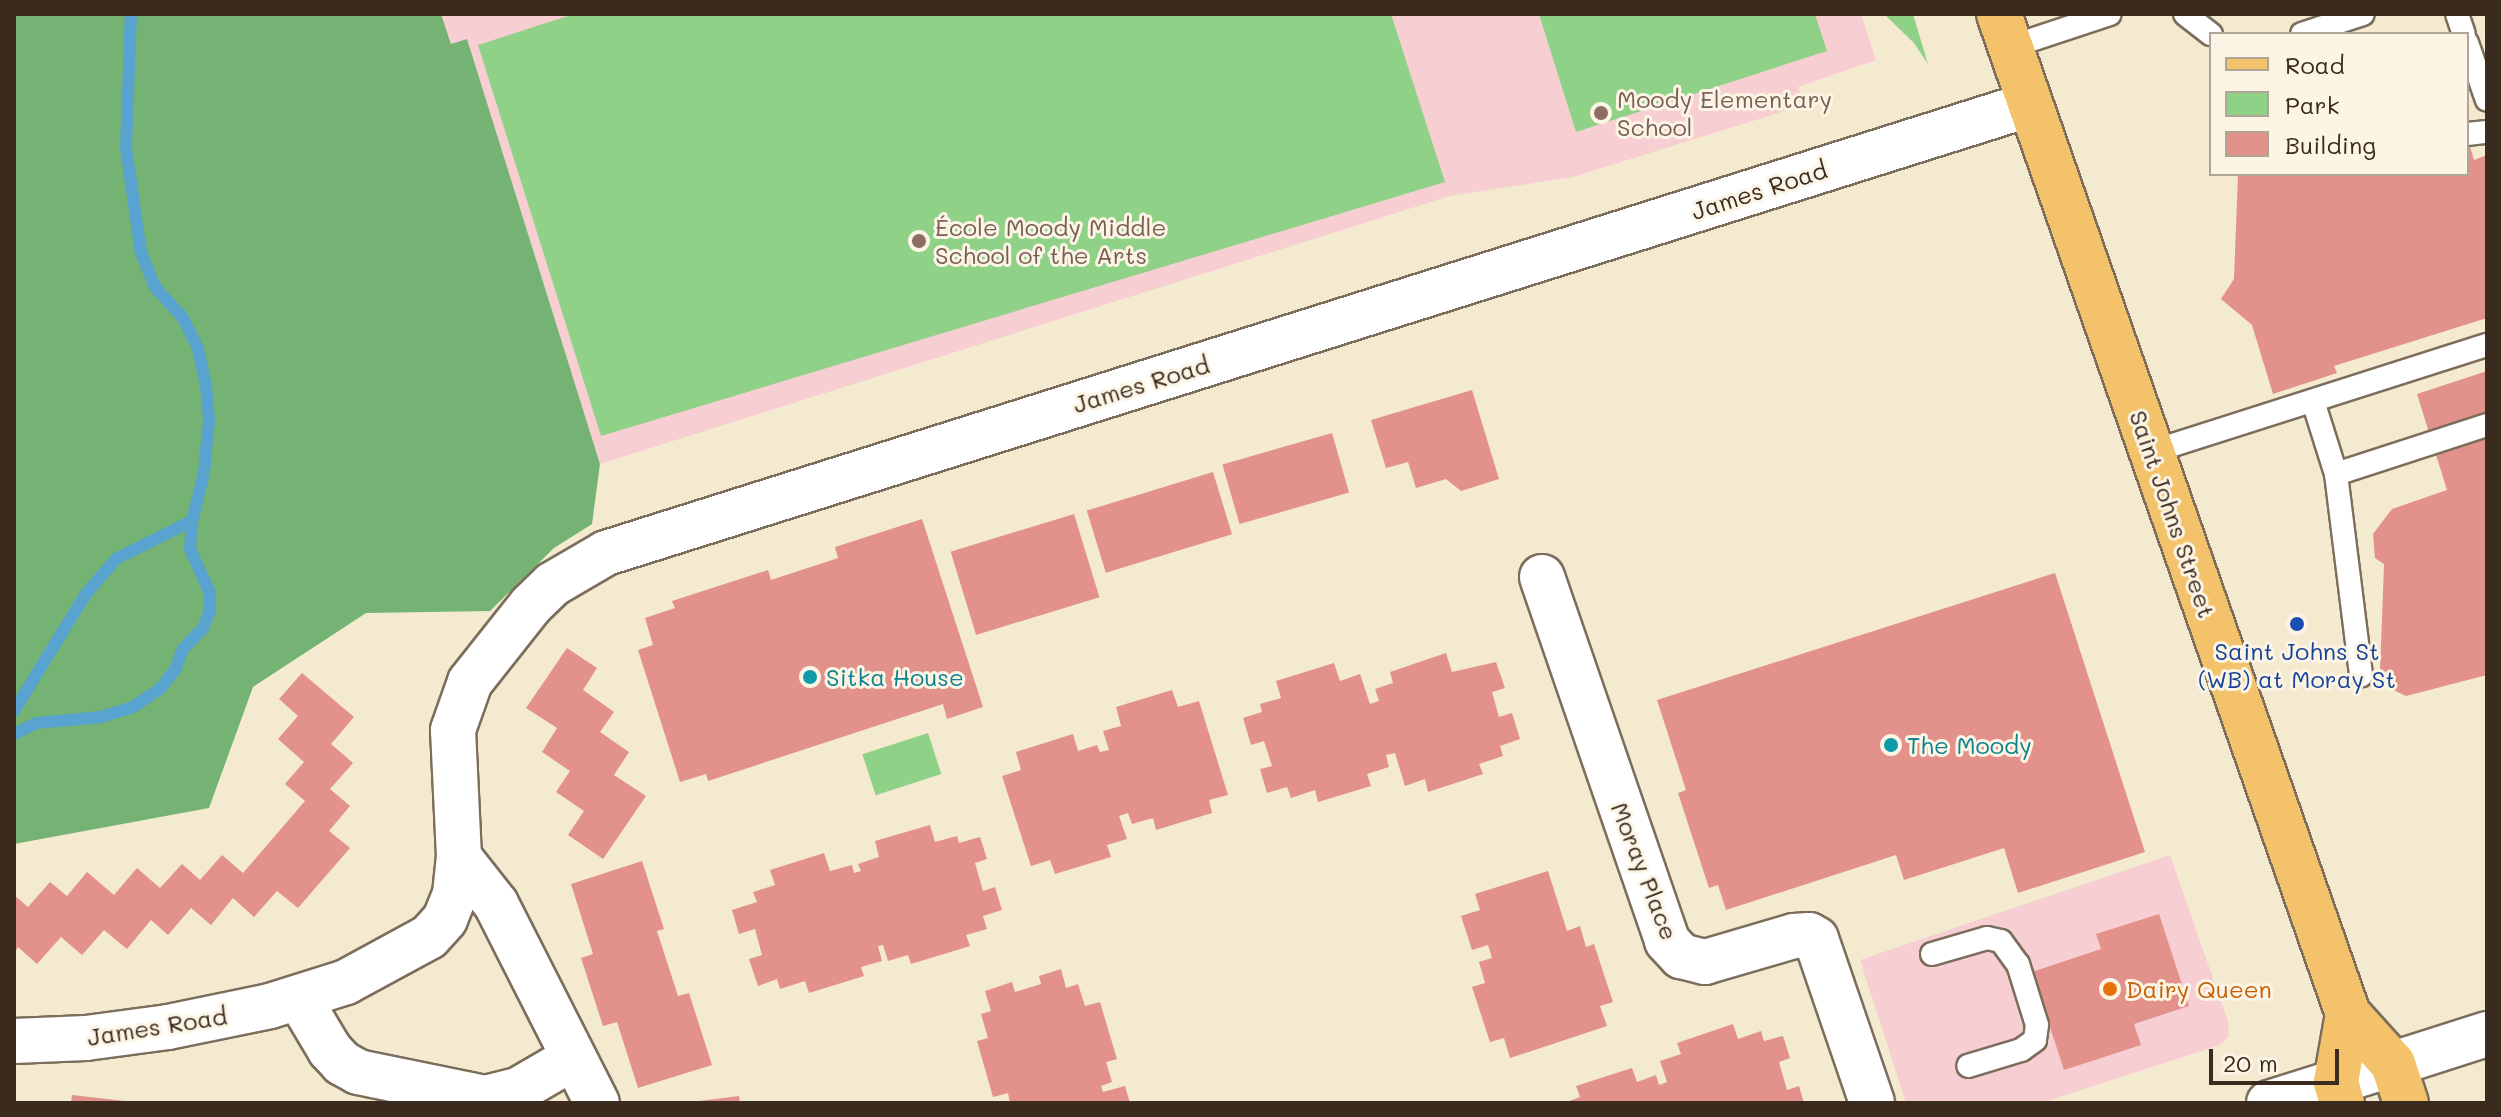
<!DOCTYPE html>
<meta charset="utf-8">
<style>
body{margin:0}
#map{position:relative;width:2501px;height:1117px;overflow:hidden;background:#f4ead0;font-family:Mali,sans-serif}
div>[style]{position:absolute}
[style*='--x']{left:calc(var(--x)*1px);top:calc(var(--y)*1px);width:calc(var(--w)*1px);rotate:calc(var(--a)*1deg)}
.built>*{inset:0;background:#f7cfd3}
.green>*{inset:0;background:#90d188;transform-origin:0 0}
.forest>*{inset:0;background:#74b374}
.stream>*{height:12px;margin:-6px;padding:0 6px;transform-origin:6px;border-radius:6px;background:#58a3d0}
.building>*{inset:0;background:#e2918b;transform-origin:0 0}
.roads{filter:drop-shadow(2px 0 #7c6d5c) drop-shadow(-2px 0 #7c6d5c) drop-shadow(0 2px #7c6d5c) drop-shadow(0 -2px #7c6d5c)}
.service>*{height:22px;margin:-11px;padding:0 11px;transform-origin:11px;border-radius:11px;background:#fff}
.minor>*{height:44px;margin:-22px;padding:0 22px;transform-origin:22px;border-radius:22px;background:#fff}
.tertiary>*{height:44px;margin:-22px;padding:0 22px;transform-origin:22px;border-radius:22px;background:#fff}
.primary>*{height:44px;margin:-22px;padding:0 22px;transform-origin:22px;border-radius:22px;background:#f3c26a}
.dots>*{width:22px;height:22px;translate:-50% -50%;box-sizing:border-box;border:4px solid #fcf5e5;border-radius:50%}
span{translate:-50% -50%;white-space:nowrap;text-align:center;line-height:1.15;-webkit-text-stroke:6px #fcf5e5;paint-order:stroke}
.education-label{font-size:24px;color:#785e54}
.left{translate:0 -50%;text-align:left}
.street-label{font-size:24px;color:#3b2a1e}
.transit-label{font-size:24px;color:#164399}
.culture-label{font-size:24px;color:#0d838f}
.food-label{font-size:24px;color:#c56008}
.frame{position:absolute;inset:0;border:16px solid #3b2a1e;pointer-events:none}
.legend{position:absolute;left:2209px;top:32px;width:260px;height:144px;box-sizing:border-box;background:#fcf5e5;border:2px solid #afa495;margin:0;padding:10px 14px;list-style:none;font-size:24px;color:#3b2a1e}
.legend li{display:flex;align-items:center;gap:16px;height:40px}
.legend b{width:40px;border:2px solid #afa495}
.scale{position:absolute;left:2209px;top:1049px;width:130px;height:36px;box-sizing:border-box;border:4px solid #3b2a1e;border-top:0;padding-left:10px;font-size:24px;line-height:28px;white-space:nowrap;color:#3b2a1e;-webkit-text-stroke:6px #fcf5e5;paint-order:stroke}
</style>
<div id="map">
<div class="built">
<i style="clip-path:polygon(441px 14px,1861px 14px,1876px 60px,1798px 87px,1804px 105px,1573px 177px,1450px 196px,600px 464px,467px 40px,451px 44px)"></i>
<i style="clip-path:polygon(2170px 855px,2228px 1021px,2229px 1036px,2220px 1045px,2041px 1103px,1906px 1103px,1860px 960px)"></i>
</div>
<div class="green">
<i style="clip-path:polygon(574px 14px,1391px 14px,1445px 182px,601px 436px,478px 45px)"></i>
<i style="clip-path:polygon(1539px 14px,1815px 14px,1827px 51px,1576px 132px)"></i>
<i style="clip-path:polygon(1884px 14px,1913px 14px,1928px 64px,1914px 43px)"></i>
<i style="left:928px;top:733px;width:43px;height:69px;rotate:72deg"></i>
</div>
<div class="forest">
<i style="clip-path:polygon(14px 14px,441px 14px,451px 44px,467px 39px,600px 464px,592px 524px,554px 548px,490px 611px,366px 613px,253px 687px,209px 808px,14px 844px)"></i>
</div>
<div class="stream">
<i style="--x:14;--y:711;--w:136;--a:-58.5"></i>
<i style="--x:85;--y:595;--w:48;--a:-49.3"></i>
<i style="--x:116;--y:559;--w:85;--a:-26.6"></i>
<i style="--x:14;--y:734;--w:25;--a:-26"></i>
<i style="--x:37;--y:723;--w:64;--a:-5.4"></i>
<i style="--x:101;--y:717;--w:34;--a:-17"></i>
<i style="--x:133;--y:707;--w:32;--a:-34"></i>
<i style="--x:160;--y:689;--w:24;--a:-52"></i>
<i style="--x:175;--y:670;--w:22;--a:-69"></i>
<i style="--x:183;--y:649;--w:29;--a:-46"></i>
<i style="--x:203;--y:628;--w:18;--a:-68"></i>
<i style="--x:210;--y:611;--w:18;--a:-90"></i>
<i style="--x:210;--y:593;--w:48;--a:-114.4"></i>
<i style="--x:190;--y:549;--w:28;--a:-86"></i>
<i style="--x:192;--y:521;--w:49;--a:-76"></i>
<i style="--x:204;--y:473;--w:53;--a:-84.6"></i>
<i style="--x:209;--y:420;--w:34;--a:-95"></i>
<i style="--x:206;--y:386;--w:39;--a:-102"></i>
<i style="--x:198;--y:348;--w:35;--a:-117"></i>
<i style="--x:182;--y:317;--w:40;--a:-132"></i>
<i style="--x:155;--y:287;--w:37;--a:-112"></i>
<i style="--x:141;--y:253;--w:106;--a:-98.1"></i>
<i style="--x:126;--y:148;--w:134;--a:-87.9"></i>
</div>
<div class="building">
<i style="clip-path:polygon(2468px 140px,2474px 160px,2487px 155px,2487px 318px,2334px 366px,2337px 373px,2273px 394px,2252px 325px,2221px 299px,2234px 279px,2238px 174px,2467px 174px)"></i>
<i style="clip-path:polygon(2487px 371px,2487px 675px,2406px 696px,2387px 687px,2380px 672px,2384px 564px,2375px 558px,2373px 534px,2392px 509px,2447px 490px,2417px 394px)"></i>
<i style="clip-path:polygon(1472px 390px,1499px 479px,1461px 491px,1446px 479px,1416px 488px,1408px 462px,1386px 468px,1371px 420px)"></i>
<i style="left:1332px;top:433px;width:62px;height:114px;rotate:74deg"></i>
<i style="left:1213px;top:472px;width:65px;height:132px;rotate:73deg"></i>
<i style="left:1074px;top:514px;width:87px;height:129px;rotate:73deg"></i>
<i style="clip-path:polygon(922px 519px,983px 707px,947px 719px,943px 704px,708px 781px,706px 774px,680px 782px,638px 650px,653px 645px,645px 618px,675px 608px,672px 601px,768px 570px,771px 580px,838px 558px,835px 547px)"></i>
<i style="clip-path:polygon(2055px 573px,2145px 852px,2018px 893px,2004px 848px,1904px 880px,1896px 855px,1726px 910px,1718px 885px,1709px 888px,1678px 793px,1686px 790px,1657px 700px)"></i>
<i style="clip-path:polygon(567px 648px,597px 668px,583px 690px,614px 712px,600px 732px,629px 752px,614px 775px,646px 796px,603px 859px,568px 835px,584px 811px,556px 792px,570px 771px,542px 752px,557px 728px,526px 708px)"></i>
<i style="clip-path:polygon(1446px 653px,1452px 672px,1496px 662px,1505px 688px,1492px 692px,1499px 717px,1512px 713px,1520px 739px,1500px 746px,1503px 756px,1479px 764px,1483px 774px,1428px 792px,1425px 779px,1405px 786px,1395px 753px,1386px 755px,1389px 767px,1367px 774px,1371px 786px,1318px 802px,1315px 790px,1291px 798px,1287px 787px,1267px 793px,1260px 769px,1272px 766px,1264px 741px,1251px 745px,1243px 718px,1262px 712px,1260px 704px,1281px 698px,1276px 681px,1334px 663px,1340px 681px,1360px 674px,1370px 704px,1379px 701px,1375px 689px,1393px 683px,1390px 672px)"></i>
<i style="clip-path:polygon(302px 673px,354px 717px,331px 744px,353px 763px,330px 789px,350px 806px,329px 831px,350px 848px,298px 908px,277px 891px,254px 917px,233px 898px,211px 925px,191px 908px,168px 935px,151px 920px,127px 949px,104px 930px,82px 955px,61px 937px,37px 964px,18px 947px,14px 953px,14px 895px,28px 907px,50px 882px,67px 896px,87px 872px,114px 895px,137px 868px,160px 888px,182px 864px,200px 880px,222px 855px,243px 873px,305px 801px,285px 784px,304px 762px,278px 739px,298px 716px,279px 699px)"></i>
<i style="clip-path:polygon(1172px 690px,1178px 707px,1199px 701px,1228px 795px,1209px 800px,1212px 813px,1156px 830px,1153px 818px,1132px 824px,1128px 813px,1119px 816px,1127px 839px,1107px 845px,1111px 857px,1055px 874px,1050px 860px,1031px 866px,1002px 776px,1021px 770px,1016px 752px,1073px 734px,1078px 751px,1097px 745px,1100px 752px,1109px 750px,1103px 731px,1121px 726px,1116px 707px)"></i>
<i style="clip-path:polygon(930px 825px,935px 842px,957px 836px,959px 843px,980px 837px,987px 859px,975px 863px,983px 891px,995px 887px,1002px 910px,983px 916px,987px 929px,966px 935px,970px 946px,911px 964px,908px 955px,888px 961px,883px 945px,878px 946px,882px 961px,861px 967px,864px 976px,809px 993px,805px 981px,780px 989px,777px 979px,758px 986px,749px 959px,762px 955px,755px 929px,739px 934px,732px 910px,757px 902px,753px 892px,775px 885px,770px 870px,824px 853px,830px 871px,852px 865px,854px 873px,861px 871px,858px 864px,879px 857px,875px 841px)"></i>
<i style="clip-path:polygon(642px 861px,664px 929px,657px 931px,678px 996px,689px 993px,712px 1065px,638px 1088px,617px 1022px,603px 1026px,581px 958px,593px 954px,571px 884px)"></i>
<i style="clip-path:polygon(1548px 871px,1567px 931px,1580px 926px,1586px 947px,1594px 944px,1613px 1002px,1600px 1006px,1607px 1026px,1510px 1058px,1504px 1038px,1490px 1042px,1472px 987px,1485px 983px,1479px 962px,1492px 958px,1488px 945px,1472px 950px,1461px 916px,1480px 910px,1475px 894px)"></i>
<i style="clip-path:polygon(2159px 914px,2189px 1006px,2134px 1024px,2141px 1045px,2064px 1070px,2032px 972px,2101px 949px,2096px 934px)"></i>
<i style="clip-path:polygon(1061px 969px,1066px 988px,1078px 984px,1085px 1006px,1100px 1002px,1117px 1059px,1106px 1062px,1112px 1082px,1101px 1086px,1103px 1092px,1125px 1086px,1130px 1103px,1010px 1103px,1008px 1093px,993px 1097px,977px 1041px,988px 1038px,981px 1014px,991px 1011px,985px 991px,1012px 982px,1015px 992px,1041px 984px,1039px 976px)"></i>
<i style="clip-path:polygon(1733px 1024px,1738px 1039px,1761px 1031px,1764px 1041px,1783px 1036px,1790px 1058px,1779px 1062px,1787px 1090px,1799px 1086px,1804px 1103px,1564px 1103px,1580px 1097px,1576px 1086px,1632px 1068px,1637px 1082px,1656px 1075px,1659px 1085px,1667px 1082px,1660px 1061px,1681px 1054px,1677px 1043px)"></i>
<i style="clip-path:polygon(72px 1095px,125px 1101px,125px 1103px,71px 1103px)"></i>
<i style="clip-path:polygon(739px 1096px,740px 1103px,699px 1103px,699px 1101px)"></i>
</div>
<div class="roads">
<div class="service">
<i style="--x:2185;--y:14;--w:33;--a:38"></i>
<i style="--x:2457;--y:14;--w:21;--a:71"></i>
<i style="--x:2302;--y:34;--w:64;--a:-18.2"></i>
<i style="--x:2467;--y:43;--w:60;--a:70.7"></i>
<i style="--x:2010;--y:47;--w:105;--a:-18.3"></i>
<i style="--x:2467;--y:134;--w:20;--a:-6"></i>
<i style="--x:2313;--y:401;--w:77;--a:72.5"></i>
<i style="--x:2336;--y:474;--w:203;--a:82.9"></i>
<i style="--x:2151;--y:452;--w:353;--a:-17.7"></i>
<i style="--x:2336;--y:474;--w:159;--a:-18"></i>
<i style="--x:1932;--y:954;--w:57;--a:-16.2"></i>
<i style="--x:1987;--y:938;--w:14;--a:12"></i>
<i style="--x:2001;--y:941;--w:29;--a:54"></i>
<i style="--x:2018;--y:964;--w:64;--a:72.7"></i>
<i style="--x:2037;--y:1025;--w:15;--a:98"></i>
<i style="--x:2035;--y:1040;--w:17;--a:144"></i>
<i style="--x:2021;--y:1050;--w:55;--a:163.2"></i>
</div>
<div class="minor">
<i style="--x:1542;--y:577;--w:385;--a:71"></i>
<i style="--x:1667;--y:941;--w:21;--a:47"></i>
<i style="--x:1681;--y:956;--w:25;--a:14"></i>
<i style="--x:1705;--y:962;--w:93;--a:-16.3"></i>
<i style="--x:1794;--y:936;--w:15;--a:-4"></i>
<i style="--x:1809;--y:935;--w:8;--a:30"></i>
<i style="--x:1816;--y:939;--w:173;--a:71.1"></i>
<i style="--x:459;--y:857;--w:60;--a:51.8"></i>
<i style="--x:496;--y:904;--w:223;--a:63.1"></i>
<i style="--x:299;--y:998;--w:61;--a:59.2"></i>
<i style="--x:330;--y:1050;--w:18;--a:47"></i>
<i style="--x:342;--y:1063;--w:18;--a:29"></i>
<i style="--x:358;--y:1072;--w:130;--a:11.6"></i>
<i style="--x:485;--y:1098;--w:34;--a:-14"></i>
<i style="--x:518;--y:1090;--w:64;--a:-30.2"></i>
<i style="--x:14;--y:1041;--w:72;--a:-2.4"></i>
<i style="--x:86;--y:1038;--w:83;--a:-7.6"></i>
<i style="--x:168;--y:1027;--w:104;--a:-11.6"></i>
<i style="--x:270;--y:1006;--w:80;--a:-17.5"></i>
<i style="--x:346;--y:982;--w:94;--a:-28.5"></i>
<i style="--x:429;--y:937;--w:24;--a:-48"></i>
<i style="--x:445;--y:919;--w:27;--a:-68"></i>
<i style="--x:455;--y:894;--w:37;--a:-84"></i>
<i style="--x:459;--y:857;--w:127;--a:-92.7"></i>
<i style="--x:453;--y:730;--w:51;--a:-70.5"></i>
<i style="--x:470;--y:682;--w:98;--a:-51.6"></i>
<i style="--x:531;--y:605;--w:30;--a:-44"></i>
<i style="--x:553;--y:584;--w:61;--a:-30.3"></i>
<i style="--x:606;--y:553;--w:1491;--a:-17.49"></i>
<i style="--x:2393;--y:1064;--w:99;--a:-17.7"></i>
</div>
<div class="tertiary">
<i style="--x:2269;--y:1103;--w:130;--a:-17.5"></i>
</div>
<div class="primary">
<i style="--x:1999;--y:14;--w:1059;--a:70.76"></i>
<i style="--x:2348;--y:1014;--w:67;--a:48"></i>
<i style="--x:2393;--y:1064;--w:41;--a:71.6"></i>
<i style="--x:2342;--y:1103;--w:22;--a:-106"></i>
<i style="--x:2336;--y:1082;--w:69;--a:-80"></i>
</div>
</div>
<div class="dots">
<i style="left:1601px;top:113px;background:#8d6e63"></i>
<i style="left:919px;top:241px;background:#8d6e63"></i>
<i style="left:2297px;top:624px;background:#1a4fb4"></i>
<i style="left:810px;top:677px;background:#0f9aa8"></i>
<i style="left:1891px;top:745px;background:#0f9aa8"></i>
<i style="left:2110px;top:989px;background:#e8710a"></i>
</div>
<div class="education-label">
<span class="left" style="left:1617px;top:113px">Moody Elementary<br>School</span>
<span class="left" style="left:935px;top:241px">École Moody Middle<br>School of the Arts</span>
</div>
<div class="street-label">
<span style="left:1759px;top:190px;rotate:-18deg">James Road</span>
<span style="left:1141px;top:384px;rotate:-17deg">James Road</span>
<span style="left:2173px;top:514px;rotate:71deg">Saint Johns Street</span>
<span style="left:1645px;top:871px;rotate:69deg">Moray Place</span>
<span style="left:157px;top:1026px;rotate:-9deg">James Road</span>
</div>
<div class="transit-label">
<span style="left:2297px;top:665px">Saint Johns St<br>(WB) at Moray St</span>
</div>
<div class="culture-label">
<span class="left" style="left:826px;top:677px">Sitka House</span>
<span class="left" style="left:1907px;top:745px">The Moody</span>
</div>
<div class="food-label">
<span class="left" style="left:2126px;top:989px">Dairy Queen</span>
</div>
<div class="frame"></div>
<ul class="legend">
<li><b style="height:10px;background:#f3c26a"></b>Road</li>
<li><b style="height:22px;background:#90d188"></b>Park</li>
<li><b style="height:22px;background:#e2918b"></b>Building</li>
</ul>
<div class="scale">20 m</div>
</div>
